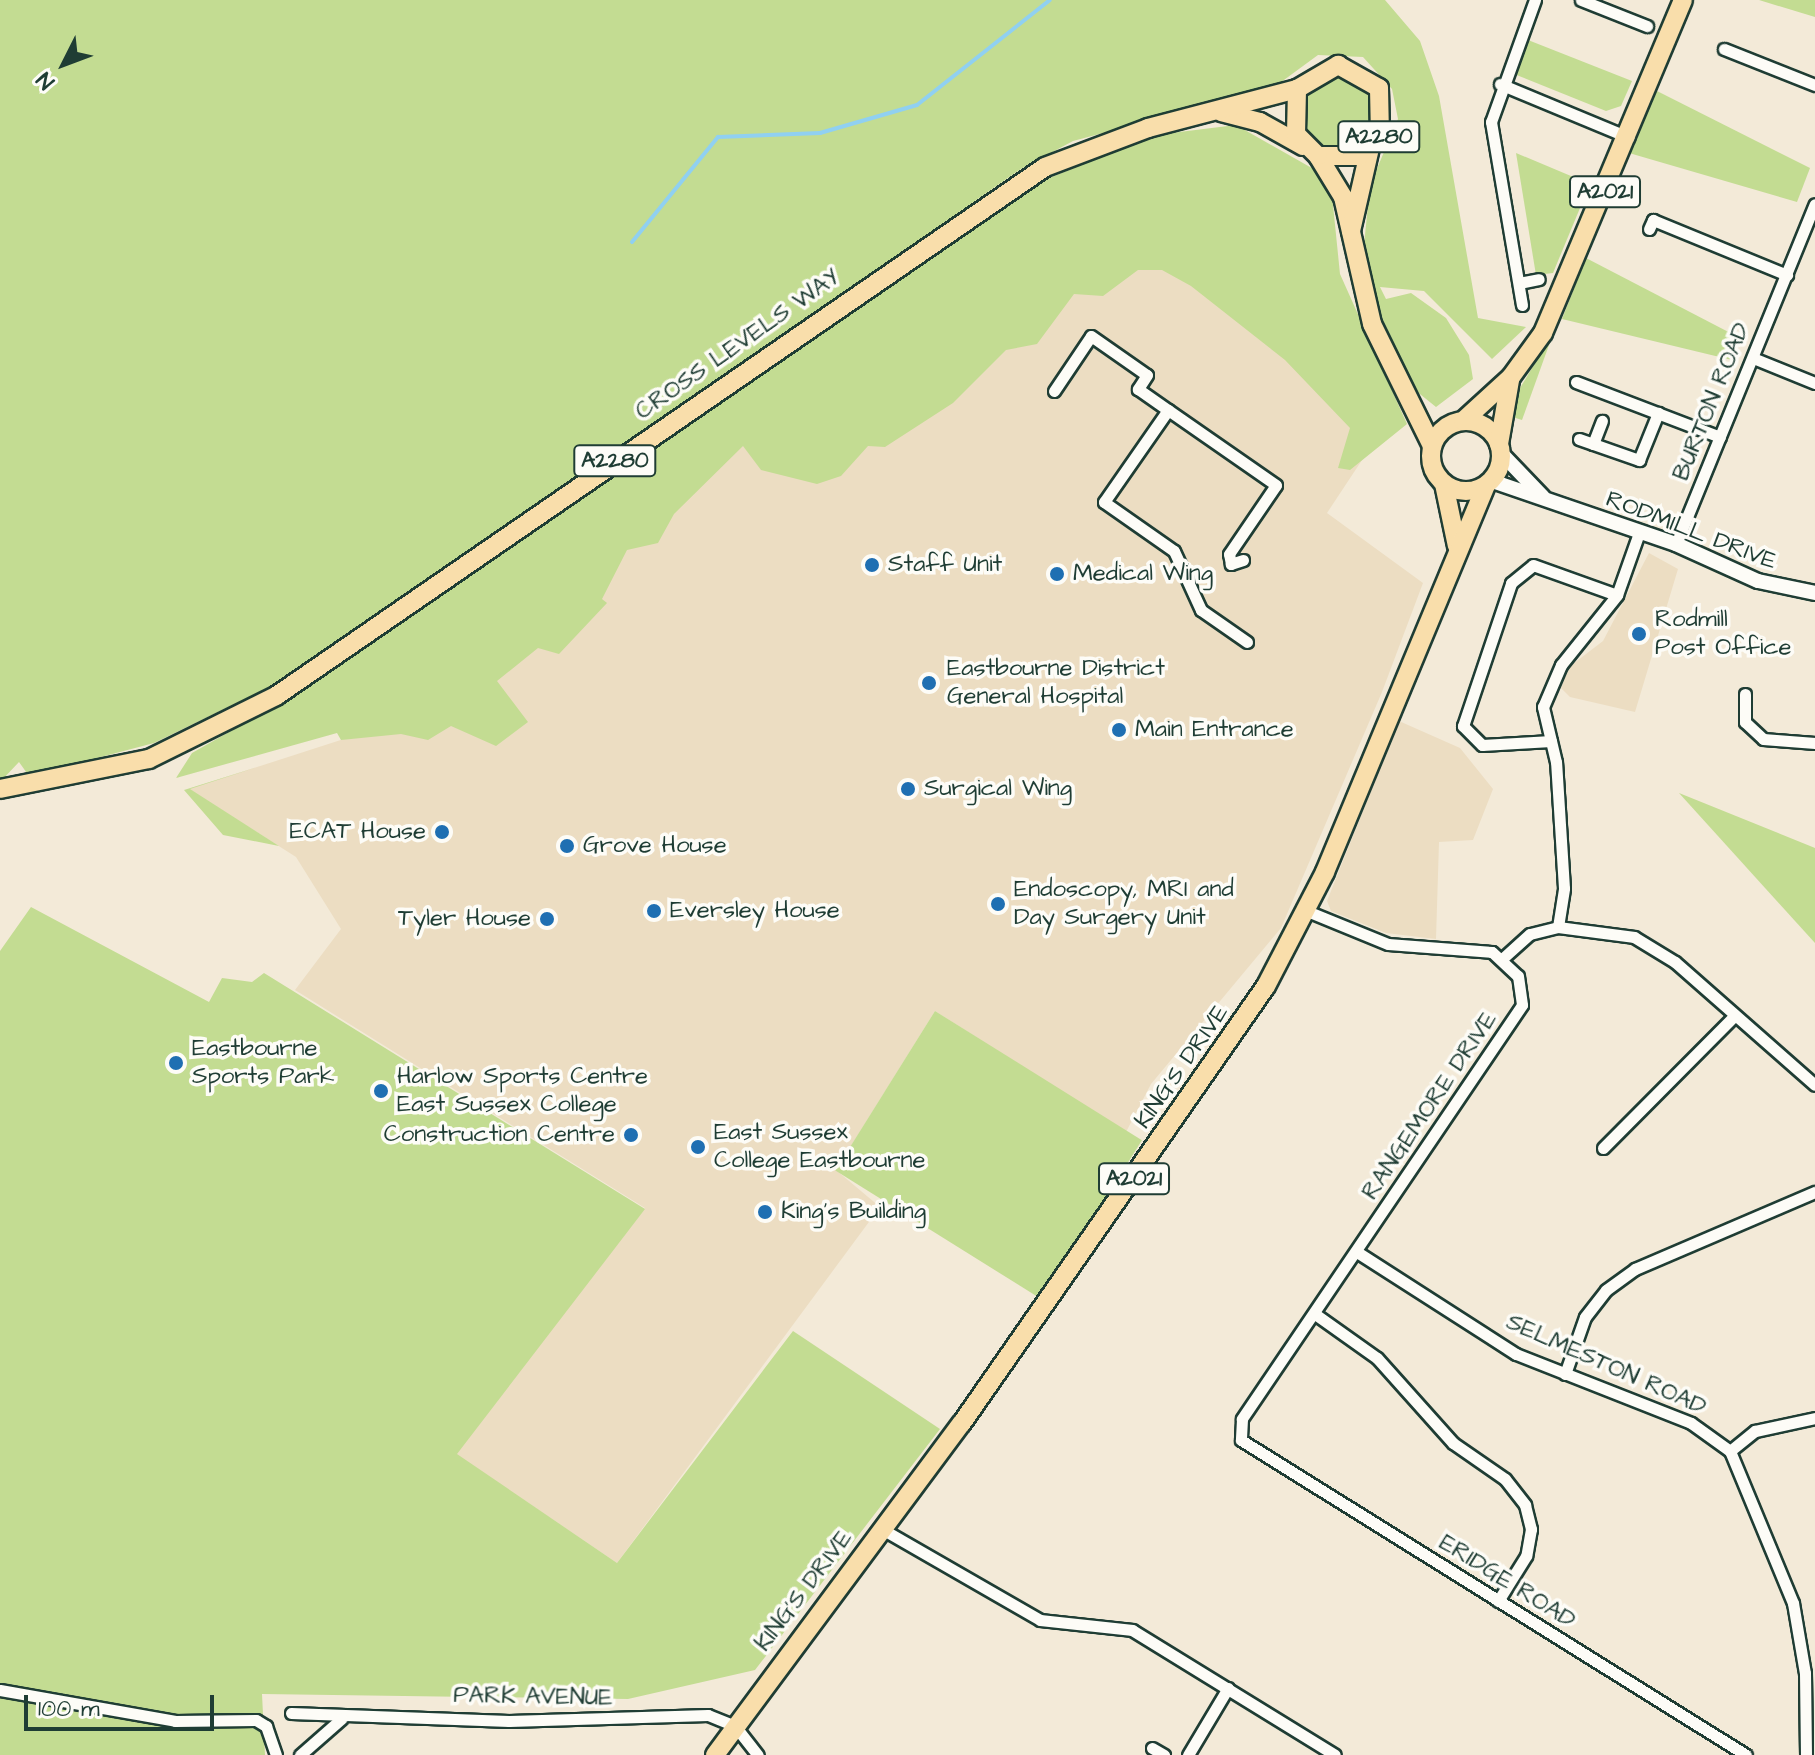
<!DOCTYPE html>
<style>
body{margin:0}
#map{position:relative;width:1815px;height:1755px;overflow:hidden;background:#f3ead8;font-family:"Architects Daughter",sans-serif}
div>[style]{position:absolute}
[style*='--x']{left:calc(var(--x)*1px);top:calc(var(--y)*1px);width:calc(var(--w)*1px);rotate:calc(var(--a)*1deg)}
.built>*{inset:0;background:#ecddc2}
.green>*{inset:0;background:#c3dc92;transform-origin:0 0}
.round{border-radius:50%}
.stream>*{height:4px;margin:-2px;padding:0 2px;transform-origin:2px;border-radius:2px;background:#90d0f1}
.roads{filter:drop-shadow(2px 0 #1f3d34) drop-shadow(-2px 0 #1f3d34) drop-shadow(0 2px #1f3d34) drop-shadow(0 -2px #1f3d34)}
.minor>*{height:11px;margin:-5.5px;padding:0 5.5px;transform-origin:5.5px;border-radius:5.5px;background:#fdfcf7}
.tertiary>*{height:14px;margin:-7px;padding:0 7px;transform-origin:7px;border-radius:7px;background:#fdfcf7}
.primary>*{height:18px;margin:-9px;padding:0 9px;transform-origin:9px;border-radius:9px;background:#f9deab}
.primary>.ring{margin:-9px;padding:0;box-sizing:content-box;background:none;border:18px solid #f9deab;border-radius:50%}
.dots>*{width:22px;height:22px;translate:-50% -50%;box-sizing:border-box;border:4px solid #fdfcf7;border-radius:50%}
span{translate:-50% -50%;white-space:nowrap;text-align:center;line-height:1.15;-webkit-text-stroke:7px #fdfcf7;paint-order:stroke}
.shield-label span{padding:2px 6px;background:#fdfcf7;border:2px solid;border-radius:6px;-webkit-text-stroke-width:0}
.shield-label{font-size:22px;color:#1f3d34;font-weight:700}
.street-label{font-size:24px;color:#1f3d34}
.poi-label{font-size:24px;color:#1f3d34}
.left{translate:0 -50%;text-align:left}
.right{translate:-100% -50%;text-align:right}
.north{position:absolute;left:24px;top:24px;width:80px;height:80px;-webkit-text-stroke:6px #fdfcf7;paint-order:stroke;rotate:228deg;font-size:22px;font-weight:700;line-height:32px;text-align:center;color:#1f3d34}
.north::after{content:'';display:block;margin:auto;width:28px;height:36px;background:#1f3d34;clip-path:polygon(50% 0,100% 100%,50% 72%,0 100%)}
.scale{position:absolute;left:24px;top:1695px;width:190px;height:36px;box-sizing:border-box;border:4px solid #1f3d34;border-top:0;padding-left:10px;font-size:24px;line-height:28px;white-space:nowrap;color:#1f3d34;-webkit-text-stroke:6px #fdfcf7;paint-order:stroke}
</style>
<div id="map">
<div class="built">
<i style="clip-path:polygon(1130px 233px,1370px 422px,1370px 448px,1327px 513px,1423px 583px,1382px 692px,1281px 928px,1151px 1084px,1126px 1132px,935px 1011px,836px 1170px,880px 1207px,617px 1563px,456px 1454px,645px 1208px,295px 990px,341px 929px,296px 857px,189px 789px,443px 707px,719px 450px)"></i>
<i style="clip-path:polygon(1649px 553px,1678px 569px,1635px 712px,1570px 697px,1561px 688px,1569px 667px,1603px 641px)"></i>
<i style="clip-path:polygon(1399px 721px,1460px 748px,1493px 789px,1473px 840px,1439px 842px,1436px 939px,1386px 933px,1331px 911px,1327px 901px)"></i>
</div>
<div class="green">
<i style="clip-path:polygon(0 0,1385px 0,1420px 41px,1439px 96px,1478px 318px,1526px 327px,1492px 359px,1424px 291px,1380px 287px,1386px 299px,1411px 293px,1446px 318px,1469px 355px,1473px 379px,1436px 407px,1410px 386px,1382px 334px,1363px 255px,1370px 185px,1398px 119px,1392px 89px,1363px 57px,1318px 55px,1273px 88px,1073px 141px,1021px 169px,294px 675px,154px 743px,29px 776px,19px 762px,0 782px)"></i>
<i style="clip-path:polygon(1759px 0,1815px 0,1815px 17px)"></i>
<i style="clip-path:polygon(1528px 40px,1632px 81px,1621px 106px,1606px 111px,1514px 74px)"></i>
<i class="round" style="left:1300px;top:77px;width:74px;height:74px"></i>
<i style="clip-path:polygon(1655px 90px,1810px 168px,1797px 202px,1629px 153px)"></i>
<i style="clip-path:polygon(1236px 125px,1317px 171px,1332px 195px,1340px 274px,1407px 424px,1350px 470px,1338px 468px,1350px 428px,1285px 360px,1191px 286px,1162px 270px,1138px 270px,1103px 296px,1074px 294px,1037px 344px,1006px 350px,953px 403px,885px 447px,868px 446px,841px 476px,817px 484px,761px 470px,743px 446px,674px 514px,658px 543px,627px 550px,602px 599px,607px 603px,559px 654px,538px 648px,497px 681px,528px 722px,496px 746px,451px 726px,428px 740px,401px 734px,341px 740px,337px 733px,176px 778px,192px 753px,296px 694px,1032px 185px,1155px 135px)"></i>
<i style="clip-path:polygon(1516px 153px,1590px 184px,1553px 273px,1536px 275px)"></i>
<i style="clip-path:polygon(1586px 258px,1740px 338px,1732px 360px,1562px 319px)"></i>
<i style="clip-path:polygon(1554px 331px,1522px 420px,1506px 415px,1510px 405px)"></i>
<i style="clip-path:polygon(261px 766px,190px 789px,279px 846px,223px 835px,184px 790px)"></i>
<i style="clip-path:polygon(1679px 793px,1815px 848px,1815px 943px)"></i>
<i style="clip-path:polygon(31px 907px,209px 1002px,222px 978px,252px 982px,264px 973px,645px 1209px,457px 1454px,617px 1563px,793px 1331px,940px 1429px,755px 1670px,628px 1699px,262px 1694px,265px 1755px,0 1755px,0 951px)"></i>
<i style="left:935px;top:1011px;width:244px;height:188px;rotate:32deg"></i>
</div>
<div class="stream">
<i style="--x:632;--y:242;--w:136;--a:-50.7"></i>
<i style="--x:718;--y:137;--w:102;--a:-2.2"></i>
<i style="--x:820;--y:133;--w:101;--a:-16.1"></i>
<i style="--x:917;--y:105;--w:169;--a:-38.3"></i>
</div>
<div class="roads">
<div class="minor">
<i style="--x:1581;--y:0;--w:71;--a:21.5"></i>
<i style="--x:1724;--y:49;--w:98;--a:21.6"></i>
<i style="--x:1500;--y:84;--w:139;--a:22.5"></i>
<i style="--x:1649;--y:229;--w:10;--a:-66"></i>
<i style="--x:1653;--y:220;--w:145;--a:22.3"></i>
<i style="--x:1519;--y:283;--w:20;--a:-11"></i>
<i style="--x:1522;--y:305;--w:186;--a:-99.6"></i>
<i style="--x:1491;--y:122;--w:130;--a:-70.2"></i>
<i style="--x:1753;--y:358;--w:67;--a:22"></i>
<i style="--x:1576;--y:382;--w:154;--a:20.9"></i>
<i style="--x:1054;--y:391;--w:66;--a:-56.1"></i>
<i style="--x:1091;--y:336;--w:68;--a:34.9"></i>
<i style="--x:1147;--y:375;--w:17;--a:123"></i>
<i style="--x:1138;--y:389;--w:37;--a:35"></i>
<i style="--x:1579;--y:439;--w:64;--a:19.3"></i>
<i style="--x:1639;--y:460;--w:51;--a:-68"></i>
<i style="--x:1593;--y:444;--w:25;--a:-69"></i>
<i style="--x:1676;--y:544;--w:367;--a:-67.8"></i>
<i style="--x:1243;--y:560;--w:13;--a:162"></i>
<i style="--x:1231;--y:564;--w:10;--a:-101"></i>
<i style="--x:1229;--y:554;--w:83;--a:-55.7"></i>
<i style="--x:1276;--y:485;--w:131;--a:-145.2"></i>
<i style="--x:1168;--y:410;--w:112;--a:124.8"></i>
<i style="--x:1104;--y:502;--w:85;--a:35"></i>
<i style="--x:1174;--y:551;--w:65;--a:65.4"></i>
<i style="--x:1201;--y:610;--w:56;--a:34.8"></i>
<i style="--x:1745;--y:694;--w:28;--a:90"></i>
<i style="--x:1745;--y:722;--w:25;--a:43"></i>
<i style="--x:1763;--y:739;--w:52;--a:4.4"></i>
<i style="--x:1551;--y:741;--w:69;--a:176.7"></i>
<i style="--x:1482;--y:745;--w:27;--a:-135"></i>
<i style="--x:1463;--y:726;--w:151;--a:-71.4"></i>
<i style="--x:1511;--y:583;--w:28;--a:-39"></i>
<i style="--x:1533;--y:565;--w:89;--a:19.7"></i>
<i style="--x:1307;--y:911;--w:87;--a:22.2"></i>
<i style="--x:1388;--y:944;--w:104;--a:4.4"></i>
<i style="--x:1492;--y:952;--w:35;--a:43"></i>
<i style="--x:1518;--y:976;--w:29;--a:82"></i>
<i style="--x:1522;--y:1005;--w:500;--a:124.1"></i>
<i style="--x:1242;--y:1419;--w:21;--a:93"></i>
<i style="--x:1241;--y:1440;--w:595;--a:31.95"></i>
<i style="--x:1558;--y:927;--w:39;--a:-81"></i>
<i style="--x:1564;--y:888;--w:126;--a:-93.6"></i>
<i style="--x:1556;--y:762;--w:57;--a:-103.3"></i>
<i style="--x:1543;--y:707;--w:46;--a:-66.8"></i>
<i style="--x:1561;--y:665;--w:90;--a:-51.3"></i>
<i style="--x:1617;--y:595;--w:66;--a:-70.5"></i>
<i style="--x:1503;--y:958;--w:36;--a:-42"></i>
<i style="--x:1530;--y:934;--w:29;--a:-14"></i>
<i style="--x:1558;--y:927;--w:77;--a:7.5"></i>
<i style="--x:1634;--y:937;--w:48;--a:31.4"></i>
<i style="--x:1675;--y:962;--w:186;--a:41.3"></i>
<i style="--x:1603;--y:1148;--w:186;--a:-45.2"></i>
<i style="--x:1357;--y:1252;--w:189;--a:32.7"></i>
<i style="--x:1516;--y:1354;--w:188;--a:21.5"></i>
<i style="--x:1691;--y:1423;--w:48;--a:35.7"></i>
<i style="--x:1730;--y:1451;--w:165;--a:67.5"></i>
<i style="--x:1793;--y:1603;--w:71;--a:80.3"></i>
<i style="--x:1805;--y:1673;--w:82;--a:89.3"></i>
<i style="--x:1315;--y:1314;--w:76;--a:35.4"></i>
<i style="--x:1377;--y:1358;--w:114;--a:48.2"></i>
<i style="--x:1453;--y:1443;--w:63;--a:34.7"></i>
<i style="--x:1505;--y:1479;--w:33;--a:52"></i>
<i style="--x:1525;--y:1505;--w:25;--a:76"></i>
<i style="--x:1531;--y:1529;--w:27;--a:100"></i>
<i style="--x:1526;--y:1556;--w:53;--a:121.9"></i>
<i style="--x:1565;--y:1374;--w:60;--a:-70.7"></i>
<i style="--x:1585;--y:1317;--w:34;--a:-52"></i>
<i style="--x:1606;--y:1290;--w:36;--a:-36"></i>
<i style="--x:1635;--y:1269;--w:196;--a:-23.2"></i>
<i style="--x:1730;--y:1451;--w:32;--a:-39"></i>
<i style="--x:1755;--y:1431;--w:61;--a:-12.2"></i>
<i style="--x:882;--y:1529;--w:182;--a:29.9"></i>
<i style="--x:1040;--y:1620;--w:93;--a:6.2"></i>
<i style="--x:1132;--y:1630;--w:238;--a:31.6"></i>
<i style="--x:0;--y:1690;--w:178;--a:10"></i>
<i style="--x:175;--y:1721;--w:81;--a:-0.7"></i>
<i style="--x:256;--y:1720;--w:12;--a:31"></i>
<i style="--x:266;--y:1726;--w:31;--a:71"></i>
<i style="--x:291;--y:1713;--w:218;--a:2.1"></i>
<i style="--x:509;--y:1721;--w:199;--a:-1.7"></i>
<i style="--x:708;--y:1715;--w:29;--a:22"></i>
<i style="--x:735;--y:1726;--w:37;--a:52"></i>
<i style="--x:1152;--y:1748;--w:14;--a:30"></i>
<i style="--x:300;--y:1755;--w:55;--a:-41.3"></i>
<i style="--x:1188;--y:1755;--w:78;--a:-59.2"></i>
</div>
<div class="tertiary">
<i style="--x:1501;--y:453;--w:61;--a:46.3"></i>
<i style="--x:1492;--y:481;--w:194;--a:18.9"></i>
<i style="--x:1676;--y:544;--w:90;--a:24.3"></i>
<i style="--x:1758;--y:581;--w:58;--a:11.9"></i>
</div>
<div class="primary">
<i style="--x:1221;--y:112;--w:40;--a:14.4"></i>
<i style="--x:1260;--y:122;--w:49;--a:29.2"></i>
<i style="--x:1318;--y:156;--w:48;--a:58.6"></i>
<i style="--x:1343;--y:197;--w:130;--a:77.1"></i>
<i style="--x:1372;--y:324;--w:136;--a:63.8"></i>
<i style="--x:1351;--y:231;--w:85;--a:-77.1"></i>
<i class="ring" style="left:1431px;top:421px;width:52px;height:52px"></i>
<i style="--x:1463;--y:421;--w:65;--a:-42.5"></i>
<i style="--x:1511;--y:377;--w:54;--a:-54"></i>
<i style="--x:1543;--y:333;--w:361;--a:-67.2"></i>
<i style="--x:1499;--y:444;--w:65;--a:-80.2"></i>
<i style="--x:1444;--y:484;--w:63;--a:78.2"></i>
<i style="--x:0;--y:789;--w:152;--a:-11.4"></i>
<i style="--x:149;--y:759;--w:142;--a:-26.4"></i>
<i style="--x:276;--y:696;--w:933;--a:-34.52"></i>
<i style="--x:1045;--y:167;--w:110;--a:-20.7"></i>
<i style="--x:1148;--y:128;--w:154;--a:-14.7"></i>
<i style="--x:1297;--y:89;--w:48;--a:-30.3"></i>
<i style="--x:1338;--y:65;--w:47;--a:29.3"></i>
<i style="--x:1379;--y:88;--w:47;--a:88.8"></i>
<i style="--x:1380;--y:135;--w:30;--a:135"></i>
<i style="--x:1359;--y:156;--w:41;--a:180"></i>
<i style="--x:1318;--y:156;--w:31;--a:-135"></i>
<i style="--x:1296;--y:134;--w:45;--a:-88.7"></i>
<i style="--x:715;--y:1755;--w:414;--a:-53.4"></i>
<i style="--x:962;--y:1423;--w:532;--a:-55.18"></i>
<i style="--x:1266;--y:986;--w:128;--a:-62.6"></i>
<i style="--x:1325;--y:872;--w:418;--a:-67.4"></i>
</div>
</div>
<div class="dots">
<i style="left:872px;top:565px;background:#1f6fb2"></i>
<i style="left:1057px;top:574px;background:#1f6fb2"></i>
<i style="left:1639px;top:634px;background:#1f6fb2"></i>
<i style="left:929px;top:683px;background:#1f6fb2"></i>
<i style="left:1119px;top:730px;background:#1f6fb2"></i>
<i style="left:908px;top:789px;background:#1f6fb2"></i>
<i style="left:442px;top:832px;background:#1f6fb2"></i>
<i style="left:567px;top:846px;background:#1f6fb2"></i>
<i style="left:998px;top:904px;background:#1f6fb2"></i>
<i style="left:654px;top:911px;background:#1f6fb2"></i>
<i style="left:547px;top:919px;background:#1f6fb2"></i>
<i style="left:176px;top:1063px;background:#1f6fb2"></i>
<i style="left:381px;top:1091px;background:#1f6fb2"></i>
<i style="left:631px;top:1135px;background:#1f6fb2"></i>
<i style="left:698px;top:1147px;background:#1f6fb2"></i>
<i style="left:765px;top:1212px;background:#1f6fb2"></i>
</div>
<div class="shield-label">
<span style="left:1379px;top:137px">A2280</span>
<span style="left:1605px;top:192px">A2021</span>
<span style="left:615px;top:461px">A2280</span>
<span style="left:1134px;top:1179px">A2021</span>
</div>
<div class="street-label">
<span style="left:738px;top:345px;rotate:-35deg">CROSS LEVELS WAY</span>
<span style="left:1712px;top:402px;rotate:-68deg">BURTON ROAD</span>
<span style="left:1691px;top:531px;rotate:21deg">RODMILL DRIVE</span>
<span style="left:1182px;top:1067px;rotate:-55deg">KING'S DRIVE</span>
<span style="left:1430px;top:1106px;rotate:-56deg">RANGEMORE DRIVE</span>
<span style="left:1606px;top:1365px;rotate:24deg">SELMESTON ROAD</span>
<span style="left:1507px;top:1582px;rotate:32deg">ERIDGE ROAD</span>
<span style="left:804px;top:1591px;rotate:-53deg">KING'S DRIVE</span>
<span style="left:533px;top:1697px;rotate:1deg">PARK AVENUE</span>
</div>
<div class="poi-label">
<span class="left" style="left:888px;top:565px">Staff Unit</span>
<span class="left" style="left:1073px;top:574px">Medical Wing</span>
<span class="left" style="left:1655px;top:634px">Rodmill<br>Post Office</span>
<span class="left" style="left:947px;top:683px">Eastbourne District<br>General Hospital</span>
<span class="left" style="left:1135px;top:730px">Main Entrance</span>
<span class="left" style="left:924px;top:789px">Surgical Wing</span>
<span class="right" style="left:426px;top:832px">ECAT House</span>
<span class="left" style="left:583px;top:846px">Grove House</span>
<span class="left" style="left:1014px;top:904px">Endoscopy, MRI and<br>Day Surgery Unit</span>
<span class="left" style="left:670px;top:911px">Eversley House</span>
<span class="right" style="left:531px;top:919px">Tyler House</span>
<span class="left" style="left:192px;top:1063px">Eastbourne<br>Sports Park</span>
<span class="left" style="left:397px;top:1091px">Harlow Sports Centre<br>East Sussex College</span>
<span class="left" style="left:714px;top:1147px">East Sussex<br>College Eastbourne</span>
<span class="right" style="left:615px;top:1135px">Construction Centre</span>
<span class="left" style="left:781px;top:1212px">King's Building</span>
</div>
<div class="north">N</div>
<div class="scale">100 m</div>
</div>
